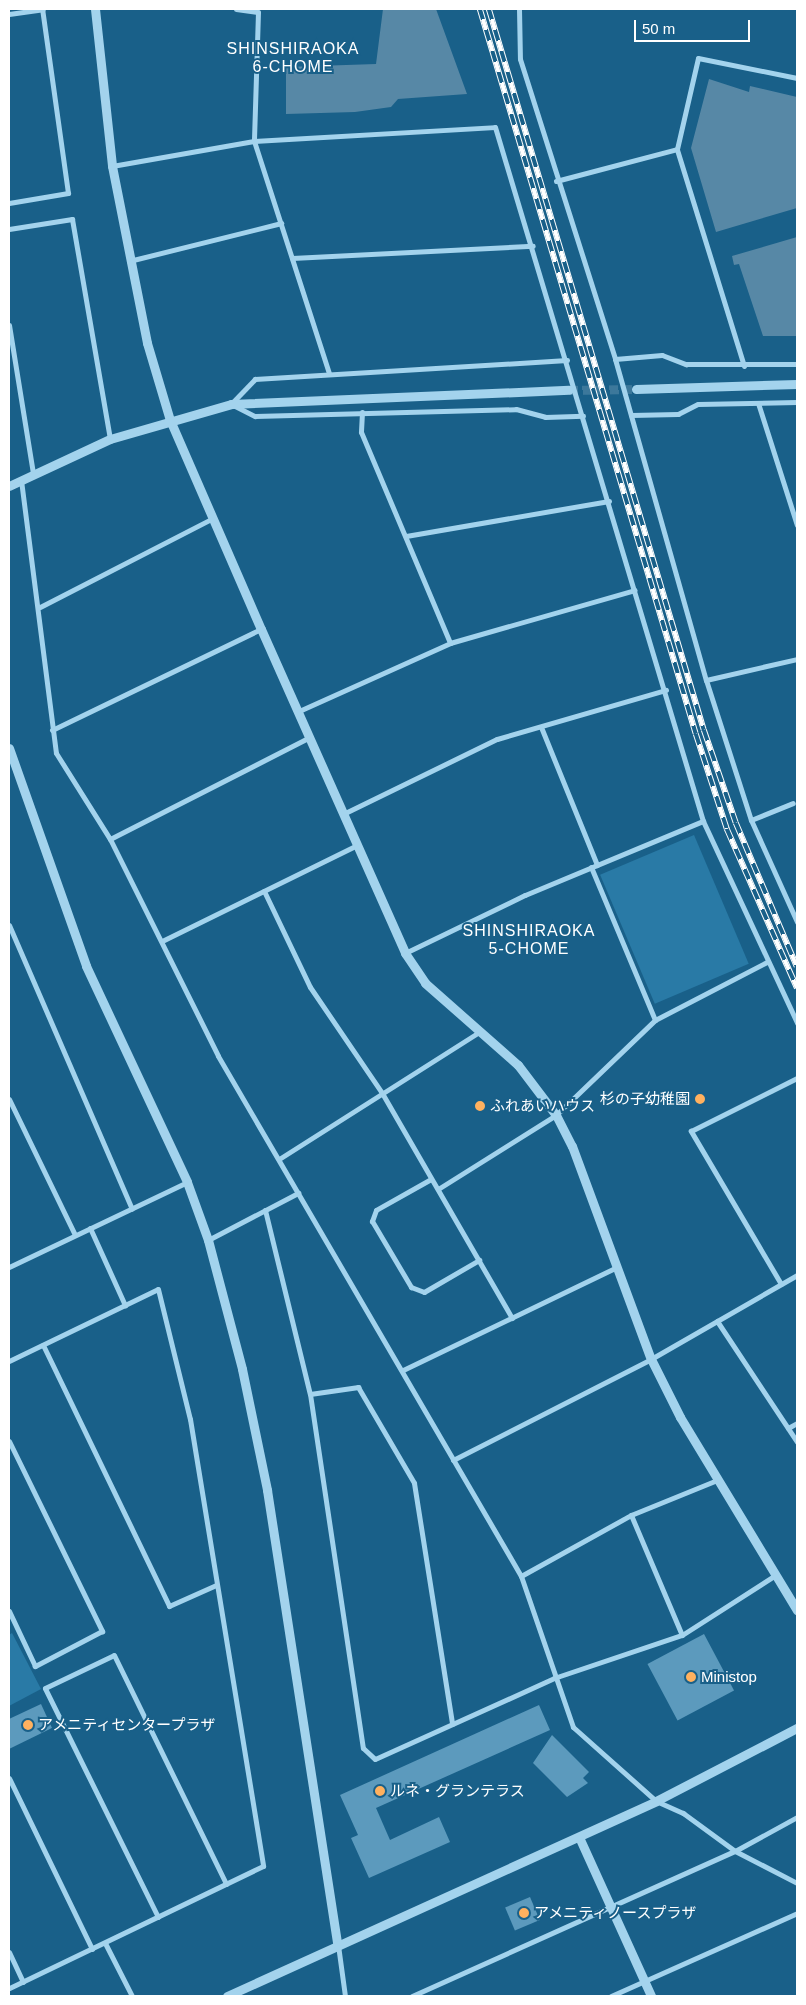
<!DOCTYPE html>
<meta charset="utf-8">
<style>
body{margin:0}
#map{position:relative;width:806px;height:2005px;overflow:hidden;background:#196089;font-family:Arial,"Noto Sans JP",sans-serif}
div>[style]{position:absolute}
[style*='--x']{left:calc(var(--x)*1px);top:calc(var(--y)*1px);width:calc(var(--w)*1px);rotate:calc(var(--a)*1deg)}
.green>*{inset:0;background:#297aa6;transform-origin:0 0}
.water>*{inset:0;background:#5788a6}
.building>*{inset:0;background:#5c9abd;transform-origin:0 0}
.tertiary-tunnel>*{height:9px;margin-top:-4.5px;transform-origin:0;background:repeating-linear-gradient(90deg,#3c789b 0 9px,transparent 0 13.5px)}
.minor>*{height:5px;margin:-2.5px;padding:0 2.5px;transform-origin:2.5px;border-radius:2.5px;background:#a3d3ed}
.tertiary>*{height:9px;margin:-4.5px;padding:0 4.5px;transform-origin:4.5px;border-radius:4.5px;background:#a3d3ed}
.rail>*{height:5.5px;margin-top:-2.75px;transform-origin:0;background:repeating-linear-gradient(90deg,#196089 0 11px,#fff 0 22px);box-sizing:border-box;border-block:1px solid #fff}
.dots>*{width:14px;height:14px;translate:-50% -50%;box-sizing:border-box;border:2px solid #196089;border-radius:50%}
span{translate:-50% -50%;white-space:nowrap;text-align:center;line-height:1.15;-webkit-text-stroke:4px #196089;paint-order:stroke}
.poi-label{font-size:15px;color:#fff}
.right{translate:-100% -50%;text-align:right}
.left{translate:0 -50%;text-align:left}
.neighbourhood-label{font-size:16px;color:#fff;letter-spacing:1px}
.frame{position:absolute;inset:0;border:10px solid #fff;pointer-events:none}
.scale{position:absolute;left:634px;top:20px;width:116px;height:22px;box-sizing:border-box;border:2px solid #fff;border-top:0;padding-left:6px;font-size:15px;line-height:18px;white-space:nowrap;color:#fff;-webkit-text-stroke:4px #196089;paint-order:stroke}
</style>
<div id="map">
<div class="green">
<i style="left:694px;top:835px;width:140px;height:102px;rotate:67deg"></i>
<i style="clip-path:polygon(12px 1633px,41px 1689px,9px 1706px,9px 1635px)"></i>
</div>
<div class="water">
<i style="clip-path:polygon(383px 9px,436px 9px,467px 94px,398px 99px,391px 107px,355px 112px,286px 114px,286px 67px,376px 64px)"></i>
<i style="clip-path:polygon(709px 79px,749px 92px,750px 86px,797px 97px,797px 208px,716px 232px,691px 148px)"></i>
<i style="clip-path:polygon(797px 237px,797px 336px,763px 336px,739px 264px,734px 265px,732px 256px)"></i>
</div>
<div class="building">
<i style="left:704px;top:1634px;width:64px;height:64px;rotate:62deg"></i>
<i style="clip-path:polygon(41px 1704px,52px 1728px,9px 1749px,9px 1719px)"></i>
<i style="clip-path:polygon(539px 1705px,550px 1730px,376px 1808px,390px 1840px,439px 1817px,450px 1842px,369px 1878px,351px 1838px,358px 1835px,340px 1795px)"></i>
<i style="clip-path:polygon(552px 1735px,589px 1772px,583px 1778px,588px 1783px,567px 1797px,533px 1763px)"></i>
<i style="left:530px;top:1897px;width:25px;height:27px;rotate:67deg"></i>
</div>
<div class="tertiary-tunnel">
<i style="--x:569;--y:390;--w:67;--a:-0.9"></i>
</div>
<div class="minor">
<i style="--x:236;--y:9;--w:22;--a:8"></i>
<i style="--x:258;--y:12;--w:129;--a:91.8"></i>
<i style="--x:254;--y:141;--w:244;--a:72.1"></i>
<i style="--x:519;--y:9;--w:50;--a:88.9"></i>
<i style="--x:520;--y:59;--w:315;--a:72.4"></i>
<i style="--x:615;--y:359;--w:334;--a:74.2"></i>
<i style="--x:706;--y:680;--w:147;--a:72.2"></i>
<i style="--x:751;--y:820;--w:112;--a:65.7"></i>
<i style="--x:9;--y:14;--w:34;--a:-8"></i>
<i style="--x:112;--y:166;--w:144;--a:-10"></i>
<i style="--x:254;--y:141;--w:241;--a:-3.3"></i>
<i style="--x:495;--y:127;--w:724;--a:73.32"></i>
<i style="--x:703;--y:821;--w:223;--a:65"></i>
<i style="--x:556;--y:181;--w:125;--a:-14.8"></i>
<i style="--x:9;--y:203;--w:60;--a:-9.6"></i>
<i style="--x:68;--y:193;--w:186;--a:-98"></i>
<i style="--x:9;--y:229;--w:64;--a:-9"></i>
<i style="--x:72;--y:219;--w:223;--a:80.2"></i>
<i style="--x:292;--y:258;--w:241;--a:-2.9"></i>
<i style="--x:129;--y:261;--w:157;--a:-14"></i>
<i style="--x:9;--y:325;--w:150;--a:80.8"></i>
<i style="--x:615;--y:359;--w:47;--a:-4.9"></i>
<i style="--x:662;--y:355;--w:26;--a:21"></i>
<i style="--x:686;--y:364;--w:111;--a:0"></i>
<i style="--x:567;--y:360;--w:313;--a:176.5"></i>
<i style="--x:255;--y:379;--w:35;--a:134"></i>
<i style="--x:231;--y:404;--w:27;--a:27"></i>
<i style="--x:255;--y:416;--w:261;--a:-1.5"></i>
<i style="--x:516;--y:409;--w:30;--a:15"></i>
<i style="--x:545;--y:417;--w:38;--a:-2"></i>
<i style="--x:744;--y:366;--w:227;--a:-107.2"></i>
<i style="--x:677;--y:149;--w:93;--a:-77"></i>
<i style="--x:698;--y:58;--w:101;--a:11.4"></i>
<i style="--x:758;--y:403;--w:128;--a:72.3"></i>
<i style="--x:362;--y:412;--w:20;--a:93"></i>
<i style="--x:361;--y:432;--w:229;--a:67.1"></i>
<i style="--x:631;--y:415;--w:47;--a:-1.2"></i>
<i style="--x:678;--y:414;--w:22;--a:-27"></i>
<i style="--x:698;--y:404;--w:99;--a:-1.2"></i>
<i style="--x:21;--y:480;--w:275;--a:82.7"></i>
<i style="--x:56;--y:753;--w:102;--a:57.9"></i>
<i style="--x:110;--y:839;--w:242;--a:63.5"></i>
<i style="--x:218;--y:1056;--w:602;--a:59.77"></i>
<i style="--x:521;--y:1576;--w:160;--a:71"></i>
<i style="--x:573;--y:1727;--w:111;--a:41.7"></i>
<i style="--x:656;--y:1801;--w:30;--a:24"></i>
<i style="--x:683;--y:1813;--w:64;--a:36.2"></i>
<i style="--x:735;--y:1851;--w:70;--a:27.3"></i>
<i style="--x:406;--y:536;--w:206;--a:-9.8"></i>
<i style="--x:40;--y:607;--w:195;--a:-27.2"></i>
<i style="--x:706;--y:680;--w:93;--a:-13"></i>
<i style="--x:299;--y:711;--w:166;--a:-24.2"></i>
<i style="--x:450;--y:643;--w:192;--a:-16"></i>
<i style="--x:541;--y:727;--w:149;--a:67.9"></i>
<i style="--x:52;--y:730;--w:232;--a:-25.8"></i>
<i style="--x:343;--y:814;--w:171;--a:-26"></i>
<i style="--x:497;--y:739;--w:176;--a:-16.2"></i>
<i style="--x:751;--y:820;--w:45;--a:-22"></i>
<i style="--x:110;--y:839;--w:225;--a:-27"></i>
<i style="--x:591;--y:867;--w:166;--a:67.3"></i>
<i style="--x:264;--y:891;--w:106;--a:64.4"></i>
<i style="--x:310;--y:987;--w:128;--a:55.8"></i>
<i style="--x:382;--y:1093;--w:260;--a:60"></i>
<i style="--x:9;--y:925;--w:309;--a:66.6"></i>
<i style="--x:162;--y:941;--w:217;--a:-26.2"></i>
<i style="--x:405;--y:953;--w:133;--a:-25.8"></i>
<i style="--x:525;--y:895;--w:193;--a:-22.6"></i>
<i style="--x:9;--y:1099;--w:151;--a:64.1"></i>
<i style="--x:279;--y:1159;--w:237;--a:-32.4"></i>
<i style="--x:431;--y:1179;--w:63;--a:150.6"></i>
<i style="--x:376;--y:1210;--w:12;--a:110"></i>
<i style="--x:372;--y:1221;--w:77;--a:59.4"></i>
<i style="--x:411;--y:1287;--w:14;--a:21"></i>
<i style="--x:424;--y:1292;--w:64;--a:-30.2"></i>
<i style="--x:438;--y:1189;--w:139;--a:-32.1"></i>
<i style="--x:556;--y:1115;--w:137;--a:-43.8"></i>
<i style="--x:655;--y:1020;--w:126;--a:-27.4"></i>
<i style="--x:265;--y:1210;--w:189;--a:76.3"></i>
<i style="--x:310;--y:1394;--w:49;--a:-8.3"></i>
<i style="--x:358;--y:1387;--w:111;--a:59.7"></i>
<i style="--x:414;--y:1483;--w:244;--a:81"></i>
<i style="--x:90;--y:1228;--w:85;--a:65.6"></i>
<i style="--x:208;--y:1240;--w:102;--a:-27.6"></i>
<i style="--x:9;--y:1267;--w:197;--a:-25.5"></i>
<i style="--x:781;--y:1284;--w:178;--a:-120.5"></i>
<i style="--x:691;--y:1131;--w:119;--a:-26.6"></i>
<i style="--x:717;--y:1321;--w:145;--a:56.5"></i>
<i style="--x:43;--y:1345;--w:290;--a:64.2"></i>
<i style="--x:169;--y:1606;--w:51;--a:-24.1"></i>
<i style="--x:9;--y:1361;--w:165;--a:-25.8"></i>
<i style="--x:158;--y:1289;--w:134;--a:76.2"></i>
<i style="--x:190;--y:1419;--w:453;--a:80.7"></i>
<i style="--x:263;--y:1866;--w:282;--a:154.3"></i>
<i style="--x:403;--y:1370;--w:237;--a:-25.7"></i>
<i style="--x:310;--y:1394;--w:358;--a:81.5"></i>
<i style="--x:363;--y:1748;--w:16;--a:43"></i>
<i style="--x:375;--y:1759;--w:196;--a:-24.3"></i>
<i style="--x:554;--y:1678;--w:135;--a:-18.6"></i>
<i style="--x:682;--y:1635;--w:109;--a:-32.7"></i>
<i style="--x:788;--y:1428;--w:10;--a:-29"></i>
<i style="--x:9;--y:1441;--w:212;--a:63.9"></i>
<i style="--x:102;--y:1631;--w:76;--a:152.4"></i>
<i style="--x:35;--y:1666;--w:61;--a:-115.3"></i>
<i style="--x:453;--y:1460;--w:222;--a:-27"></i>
<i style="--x:651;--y:1359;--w:168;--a:-29.9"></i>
<i style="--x:631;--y:1515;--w:130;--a:67"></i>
<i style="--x:521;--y:1576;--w:126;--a:-29"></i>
<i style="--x:631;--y:1515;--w:93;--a:-22.1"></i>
<i style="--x:9;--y:1778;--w:190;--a:64.1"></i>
<i style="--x:158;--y:1917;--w:255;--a:-116.3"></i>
<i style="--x:45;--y:1688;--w:76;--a:-25.6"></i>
<i style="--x:114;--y:1655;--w:255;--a:63.9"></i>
<i style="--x:105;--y:1943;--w:59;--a:63"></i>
<i style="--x:338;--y:1945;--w:51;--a:82.2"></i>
<i style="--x:9;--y:1952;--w:33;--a:65"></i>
<i style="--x:412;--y:1996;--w:354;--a:-24.2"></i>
<i style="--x:735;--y:1851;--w:71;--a:-28.7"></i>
<i style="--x:611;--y:1996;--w:204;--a:-24"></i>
</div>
<div class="tertiary">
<i style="--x:95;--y:9;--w:158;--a:83.8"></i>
<i style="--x:112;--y:166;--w:180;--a:78.8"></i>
<i style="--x:147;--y:343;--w:80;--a:73.4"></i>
<i style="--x:170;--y:420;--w:228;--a:66.5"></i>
<i style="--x:261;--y:629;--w:355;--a:66"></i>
<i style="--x:405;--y:953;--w:36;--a:56"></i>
<i style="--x:425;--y:983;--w:124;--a:41.4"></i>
<i style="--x:518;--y:1065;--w:63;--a:52.8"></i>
<i style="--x:556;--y:1115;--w:35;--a:63"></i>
<i style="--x:572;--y:1146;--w:227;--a:69.7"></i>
<i style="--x:651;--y:1359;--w:65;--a:63.4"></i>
<i style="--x:680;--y:1417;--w:226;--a:58.8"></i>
<i style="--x:636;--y:389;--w:161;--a:-1.8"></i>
<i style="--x:9;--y:486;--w:111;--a:-25"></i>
<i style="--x:110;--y:439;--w:126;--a:-16.1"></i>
<i style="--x:231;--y:404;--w:338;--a:-2.4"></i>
<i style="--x:9;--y:748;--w:231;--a:70.5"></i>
<i style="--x:86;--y:966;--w:238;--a:64.9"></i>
<i style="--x:187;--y:1182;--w:62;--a:70.1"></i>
<i style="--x:208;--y:1240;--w:133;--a:75.2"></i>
<i style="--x:242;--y:1369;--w:124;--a:78.3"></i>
<i style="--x:267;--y:1490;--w:459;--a:81.2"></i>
<i style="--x:579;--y:1837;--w:175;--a:65.6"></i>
<i style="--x:227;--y:1996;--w:471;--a:-24.4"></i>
<i style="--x:656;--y:1801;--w:159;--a:-27.4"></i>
</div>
<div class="rail">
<i style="--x:480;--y:9;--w:756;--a:73.41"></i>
<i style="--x:696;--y:734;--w:100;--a:71.9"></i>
<i style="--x:727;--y:829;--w:174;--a:66.2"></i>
<i style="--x:489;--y:9;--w:752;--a:73.4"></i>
<i style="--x:704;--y:730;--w:98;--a:71"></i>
<i style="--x:736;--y:823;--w:156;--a:67"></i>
</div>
<div class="dots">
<i style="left:700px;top:1099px;background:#ffb15f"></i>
<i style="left:480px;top:1106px;background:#ffb15f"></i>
<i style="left:691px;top:1677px;background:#ffb15f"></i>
<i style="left:28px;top:1725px;background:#ffb15f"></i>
<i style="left:380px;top:1791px;background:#ffb15f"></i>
<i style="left:524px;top:1913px;background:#ffb15f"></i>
</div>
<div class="poi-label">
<span class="right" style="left:690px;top:1099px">杉の子幼稚園</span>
<span class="left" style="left:490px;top:1106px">ふれあいハウス</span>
<span class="left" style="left:701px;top:1677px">Ministop</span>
<span class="left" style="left:38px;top:1725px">アメニティセンタープラザ</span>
<span class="left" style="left:390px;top:1791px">ルネ・グランテラス</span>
<span class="left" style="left:534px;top:1913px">アメニティノースプラザ</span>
</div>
<div class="neighbourhood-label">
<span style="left:293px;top:58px">SHINSHIRAOKA<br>6-CHOME</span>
<span style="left:529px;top:940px">SHINSHIRAOKA<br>5-CHOME</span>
</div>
<div class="frame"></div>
<div class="scale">50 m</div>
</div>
